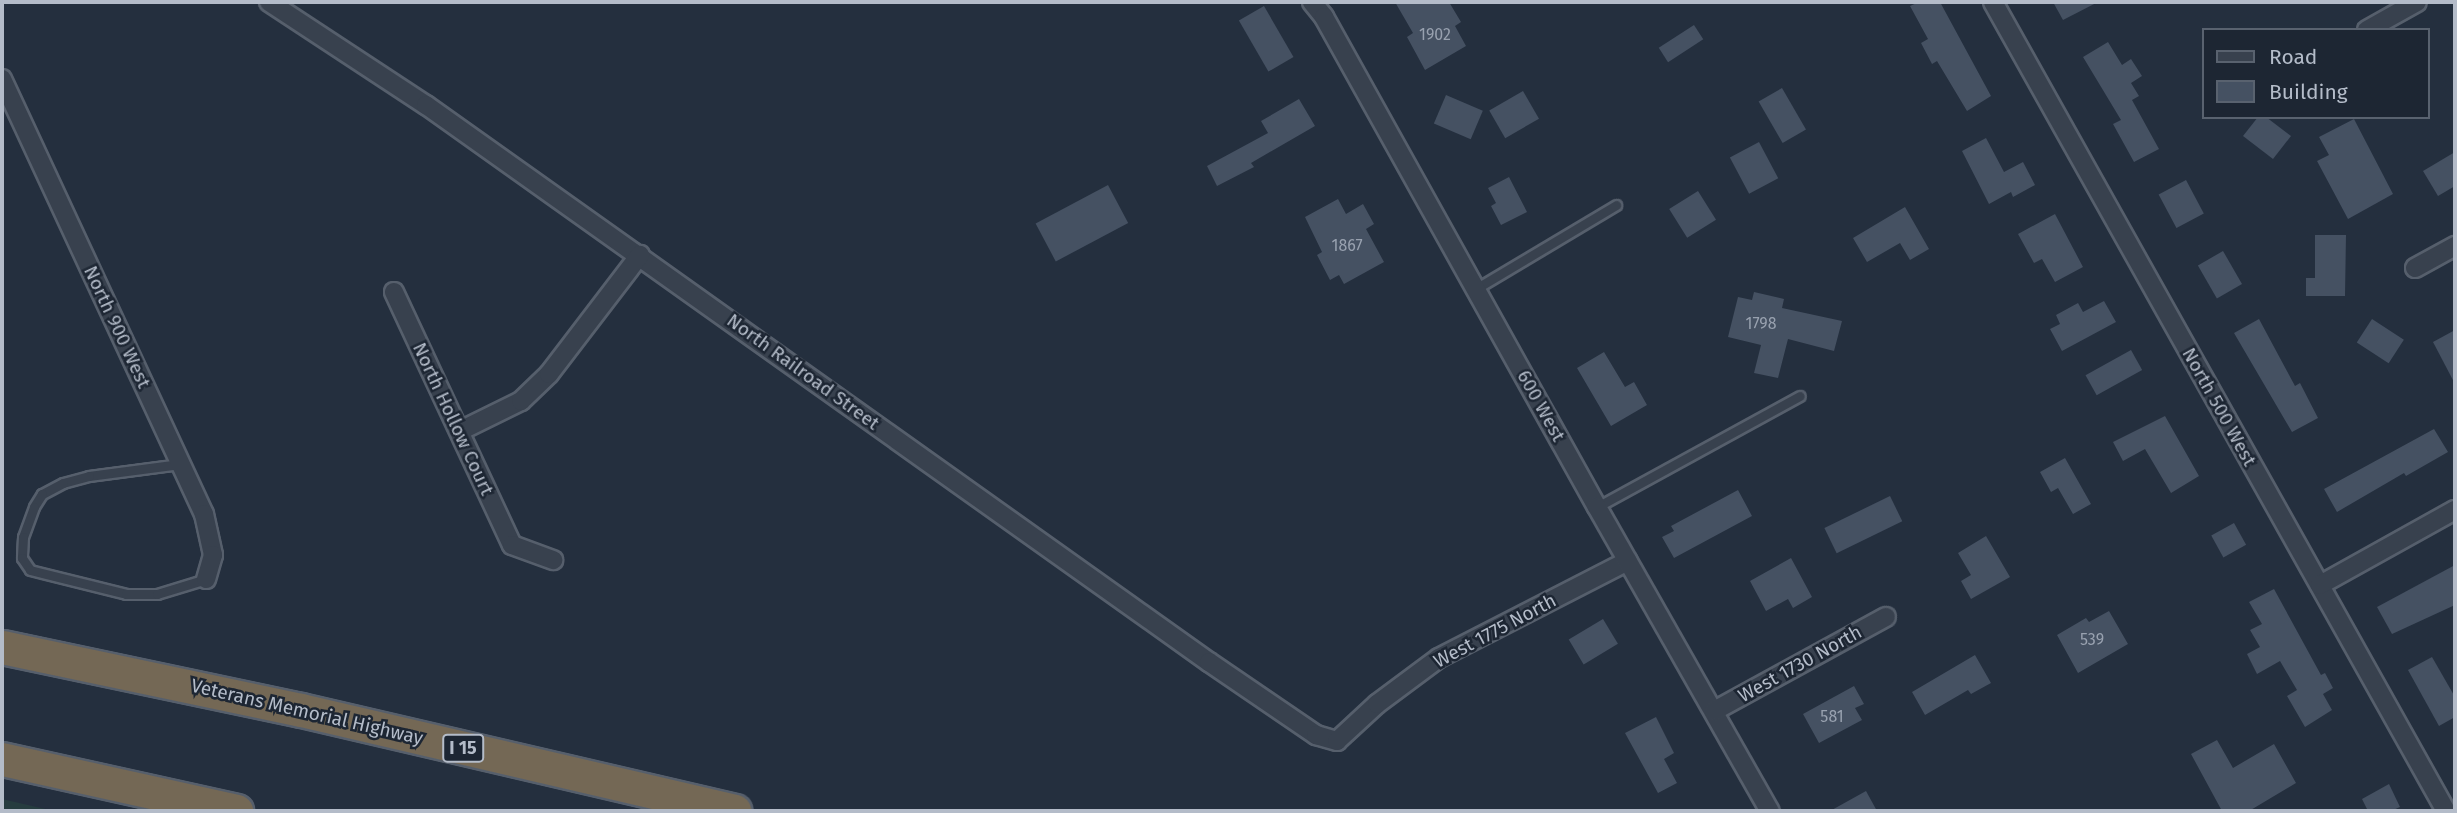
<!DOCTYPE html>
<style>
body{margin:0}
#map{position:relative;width:2457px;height:813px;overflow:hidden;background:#242f3e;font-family:"Fira Sans",sans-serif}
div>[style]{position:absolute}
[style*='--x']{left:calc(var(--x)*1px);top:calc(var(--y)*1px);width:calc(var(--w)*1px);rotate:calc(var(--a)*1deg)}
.green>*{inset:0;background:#263c3f}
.building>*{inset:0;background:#455162;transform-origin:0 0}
.roads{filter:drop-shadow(2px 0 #565f6c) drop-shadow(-2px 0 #565f6c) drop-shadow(0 2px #565f6c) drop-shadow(0 -2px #565f6c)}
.lane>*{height:9px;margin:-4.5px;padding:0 4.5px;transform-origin:4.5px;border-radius:4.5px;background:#38414e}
.street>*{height:18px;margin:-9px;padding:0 9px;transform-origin:9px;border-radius:9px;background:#38414e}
.highway>*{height:33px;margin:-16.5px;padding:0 16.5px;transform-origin:16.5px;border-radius:16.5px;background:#746855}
span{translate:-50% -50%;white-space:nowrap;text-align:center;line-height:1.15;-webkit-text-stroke:5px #1d2633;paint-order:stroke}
.number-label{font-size:16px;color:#98a1af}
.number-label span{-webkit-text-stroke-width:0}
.shield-label span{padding:2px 5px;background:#1d2633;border:2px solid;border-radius:5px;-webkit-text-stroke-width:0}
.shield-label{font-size:18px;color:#b4bcc9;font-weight:700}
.street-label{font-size:19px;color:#b4bcc9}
.frame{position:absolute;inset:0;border:4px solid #b4bcc9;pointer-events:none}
.legend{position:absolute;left:2202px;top:28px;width:228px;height:91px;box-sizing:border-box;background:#1d2633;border:2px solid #59626f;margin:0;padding:9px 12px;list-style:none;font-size:21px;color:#b4bcc9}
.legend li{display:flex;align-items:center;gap:14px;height:35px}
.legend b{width:35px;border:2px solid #59626f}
</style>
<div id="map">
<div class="green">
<i style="clip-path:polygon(2px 799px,54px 811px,2px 811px)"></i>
</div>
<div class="building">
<i style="clip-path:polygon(1395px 2px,1449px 2px,1461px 22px,1455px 26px,1466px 46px,1425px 70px,1407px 37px,1413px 33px)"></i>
<i style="clip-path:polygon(1919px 2px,1940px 2px,1991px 96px,1967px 111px,1937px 61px,1932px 64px,1921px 43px,1928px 39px,1910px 6px)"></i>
<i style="clip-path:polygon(2053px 2px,2098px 2px,2063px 20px)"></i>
<i style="left:1264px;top:6px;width:59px;height:29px;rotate:60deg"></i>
<i style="left:1694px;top:25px;width:17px;height:42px;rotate:57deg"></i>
<i style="clip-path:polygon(2108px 42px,2122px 65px,2131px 59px,2142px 76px,2131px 83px,2139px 96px,2132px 100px,2159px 149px,2134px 162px,2113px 124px,2121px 120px,2083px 57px)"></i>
<i style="left:1782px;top:88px;width:48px;height:27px;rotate:60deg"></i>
<i style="left:1523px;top:91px;width:32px;height:39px;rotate:60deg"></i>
<i style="left:1446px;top:95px;width:40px;height:31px;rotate:23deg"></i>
<i style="clip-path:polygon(1299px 99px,1315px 126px,1251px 163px,1254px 167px,1217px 186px,1207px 166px,1268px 133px,1261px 121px)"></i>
<i style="clip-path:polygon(2258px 117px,2266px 117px,2291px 136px,2273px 159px,2243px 136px)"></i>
<i style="clip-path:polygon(2354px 119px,2393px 194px,2348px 219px,2317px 161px,2329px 155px,2319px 137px)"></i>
<i style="clip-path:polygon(1986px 138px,2004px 172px,2023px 162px,2035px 185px,2013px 197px,2011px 192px,1989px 204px,1962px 151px)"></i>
<i style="left:1759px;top:142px;width:41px;height:33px;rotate:62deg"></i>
<i style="clip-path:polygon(2455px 152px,2455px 186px,2438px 196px,2423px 171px)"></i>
<i style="clip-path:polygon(1509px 177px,1527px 212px,1501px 225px,1491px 206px,1496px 203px,1488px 188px)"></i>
<i style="left:2186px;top:180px;width:38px;height:31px;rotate:62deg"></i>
<i style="left:1108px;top:185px;width:43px;height:82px;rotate:62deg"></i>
<i style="left:1698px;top:191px;width:34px;height:34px;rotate:58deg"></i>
<i style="clip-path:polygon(1338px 199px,1346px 214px,1363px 204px,1374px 224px,1366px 229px,1384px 262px,1344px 284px,1339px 275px,1330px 280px,1317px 255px,1322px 252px,1305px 217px)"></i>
<i style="clip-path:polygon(1905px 207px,1929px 249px,1910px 260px,1900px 243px,1867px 262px,1853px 238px)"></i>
<i style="clip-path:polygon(2055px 214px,2083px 267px,2055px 282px,2042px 259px,2034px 263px,2018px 234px)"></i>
<i style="clip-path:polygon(2315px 235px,2346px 235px,2345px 296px,2306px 296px,2306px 278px,2315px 278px)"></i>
<i style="left:2223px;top:251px;width:38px;height:29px;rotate:60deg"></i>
<i style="clip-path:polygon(1754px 292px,1784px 299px,1782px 308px,1842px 321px,1834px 351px,1788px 339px,1778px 378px,1754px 373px,1761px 345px,1728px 337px,1738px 297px,1752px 300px)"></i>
<i style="clip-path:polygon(2104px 301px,2116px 322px,2062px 351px,2050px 329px,2060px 324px,2056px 315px,2078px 303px,2083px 312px)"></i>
<i style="clip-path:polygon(2259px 319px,2295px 386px,2300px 383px,2318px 418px,2292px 432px,2234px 333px)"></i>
<i style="left:2372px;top:319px;width:38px;height:28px;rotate:33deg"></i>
<i style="clip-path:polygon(2455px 330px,2455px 384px,2433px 342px)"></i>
<i style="left:2131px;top:350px;width:23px;height:52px;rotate:61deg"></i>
<i style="clip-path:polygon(1604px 352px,1625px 387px,1634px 382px,1647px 405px,1611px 426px,1577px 368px)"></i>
<i style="clip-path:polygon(2165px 416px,2199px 476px,2171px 493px,2145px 449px,2123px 461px,2113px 442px)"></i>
<i style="clip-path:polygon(2434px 429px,2448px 452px,2406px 476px,2404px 473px,2337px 512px,2324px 489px)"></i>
<i style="clip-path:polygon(2065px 458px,2091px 504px,2073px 514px,2058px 488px,2051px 492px,2040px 472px)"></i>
<i style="clip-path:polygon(1738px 490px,1752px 516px,1674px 558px,1662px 537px,1674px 531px,1671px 526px)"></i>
<i style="left:1890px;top:496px;width:28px;height:73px;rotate:64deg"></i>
<i style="left:2234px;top:523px;width:25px;height:26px;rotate:61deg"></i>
<i style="clip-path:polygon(1986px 536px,2010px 577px,1971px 599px,1961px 581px,1971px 575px,1958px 553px)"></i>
<i style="clip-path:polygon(1791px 558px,1812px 597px,1793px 608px,1788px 599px,1766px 611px,1750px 581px)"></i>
<i style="clip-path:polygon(2455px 565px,2455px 605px,2392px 634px,2377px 607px)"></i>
<i style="clip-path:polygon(2274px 589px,2321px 675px,2325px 673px,2333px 688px,2323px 694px,2332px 710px,2305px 727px,2287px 696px,2297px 690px,2280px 661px,2257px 674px,2247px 654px,2260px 647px,2250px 630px,2262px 624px,2249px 602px)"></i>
<i style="clip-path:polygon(2109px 611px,2128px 644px,2078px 673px,2057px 635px,2086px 618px,2089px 622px)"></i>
<i style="left:1603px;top:619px;width:29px;height:40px;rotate:59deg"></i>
<i style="clip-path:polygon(1975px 655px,1991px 683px,1971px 694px,1968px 690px,1925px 715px,1912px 692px)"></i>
<i style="clip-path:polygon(2432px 657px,2455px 697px,2455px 717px,2439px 726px,2408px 670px)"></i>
<i style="clip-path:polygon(1854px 686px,1864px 704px,1855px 708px,1862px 720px,1819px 743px,1803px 714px)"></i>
<i style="clip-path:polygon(1656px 717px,1674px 753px,1664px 759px,1677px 783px,1658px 793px,1625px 733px)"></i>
<i style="clip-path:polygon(2217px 740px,2233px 768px,2274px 744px,2296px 783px,2249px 811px,2222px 811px,2191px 754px)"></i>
<i style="clip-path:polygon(2389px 784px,2400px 807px,2391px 811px,2368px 811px,2362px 799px)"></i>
<i style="clip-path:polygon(1866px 791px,1877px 811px,1830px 811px)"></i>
</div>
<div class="roads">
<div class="lane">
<i style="--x:1477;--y:288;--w:162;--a:-30.8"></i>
<i style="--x:180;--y:464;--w:92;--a:172.5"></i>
<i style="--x:89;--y:476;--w:27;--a:165"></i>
<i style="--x:63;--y:483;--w:24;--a:152"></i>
<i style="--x:42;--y:494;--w:15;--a:122"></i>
<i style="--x:34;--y:507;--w:32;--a:110"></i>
<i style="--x:23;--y:537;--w:21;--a:93"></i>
<i style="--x:22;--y:558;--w:14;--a:56"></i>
<i style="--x:30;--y:570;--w:99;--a:14"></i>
<i style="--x:126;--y:594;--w:31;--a:0"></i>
<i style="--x:157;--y:594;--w:51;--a:-17"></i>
<i style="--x:1597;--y:507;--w:231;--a:-28.7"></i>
</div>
<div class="street">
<i style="--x:269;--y:2;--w:188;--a:33.3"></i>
<i style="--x:426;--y:105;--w:961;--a:35.43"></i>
<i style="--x:1209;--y:662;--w:130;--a:34.3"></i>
<i style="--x:1316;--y:735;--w:22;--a:16"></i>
<i style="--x:1337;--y:741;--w:54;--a:-42.8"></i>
<i style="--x:1377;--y:704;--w:77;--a:-36.6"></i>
<i style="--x:1439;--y:658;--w:212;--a:-27.2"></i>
<i style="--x:1312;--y:2;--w:19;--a:51"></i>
<i style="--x:1324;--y:17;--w:561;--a:60.88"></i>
<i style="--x:1597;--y:507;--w:350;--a:60.4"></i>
<i style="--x:1993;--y:2;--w:927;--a:60.75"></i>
<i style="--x:2367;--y:30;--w:57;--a:-29.2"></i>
<i style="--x:2;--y:79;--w:480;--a:65.1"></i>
<i style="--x:204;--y:514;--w:42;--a:77.6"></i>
<i style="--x:213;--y:555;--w:25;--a:106"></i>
<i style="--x:2415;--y:268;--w:46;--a:-28.8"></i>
<i style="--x:394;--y:292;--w:279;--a:65"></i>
<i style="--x:512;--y:545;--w:44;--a:20.1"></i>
<i style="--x:460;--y:431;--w:68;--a:-26.2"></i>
<i style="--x:521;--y:401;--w:39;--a:-44"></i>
<i style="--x:549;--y:374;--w:150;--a:-52.6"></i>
<i style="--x:2320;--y:585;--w:154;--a:-29.1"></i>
<i style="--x:1714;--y:711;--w:196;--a:-28.7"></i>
</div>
<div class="highway">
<i style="--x:2;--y:647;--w:306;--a:11.9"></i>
<i style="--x:301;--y:710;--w:445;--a:13.1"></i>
<i style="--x:2;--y:759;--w:240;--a:12.5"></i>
</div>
</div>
<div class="number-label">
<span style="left:1435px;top:35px">1902</span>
<span style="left:1347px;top:246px">1867</span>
<span style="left:1761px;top:324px">1798</span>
<span style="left:2092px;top:640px">539</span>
<span style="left:1832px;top:717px">581</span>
</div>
<div class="shield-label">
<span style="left:463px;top:748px">I 15</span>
</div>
<div class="street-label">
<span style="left:117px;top:327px;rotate:65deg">North 900 West</span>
<span style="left:803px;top:372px;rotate:36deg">North Railroad Street</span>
<span style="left:1541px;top:406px;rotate:61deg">600 West</span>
<span style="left:2219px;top:407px;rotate:61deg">North 500 West</span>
<span style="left:453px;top:419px;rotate:65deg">North Hollow Court</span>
<span style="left:1495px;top:631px;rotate:-28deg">West 1775 North</span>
<span style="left:1800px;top:664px;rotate:-29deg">West 1730 North</span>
<span style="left:307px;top:712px;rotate:13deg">Veterans Memorial Highway</span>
</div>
<div class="frame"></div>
<ul class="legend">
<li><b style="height:9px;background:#38414e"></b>Road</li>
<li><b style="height:19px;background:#455162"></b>Building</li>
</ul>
</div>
